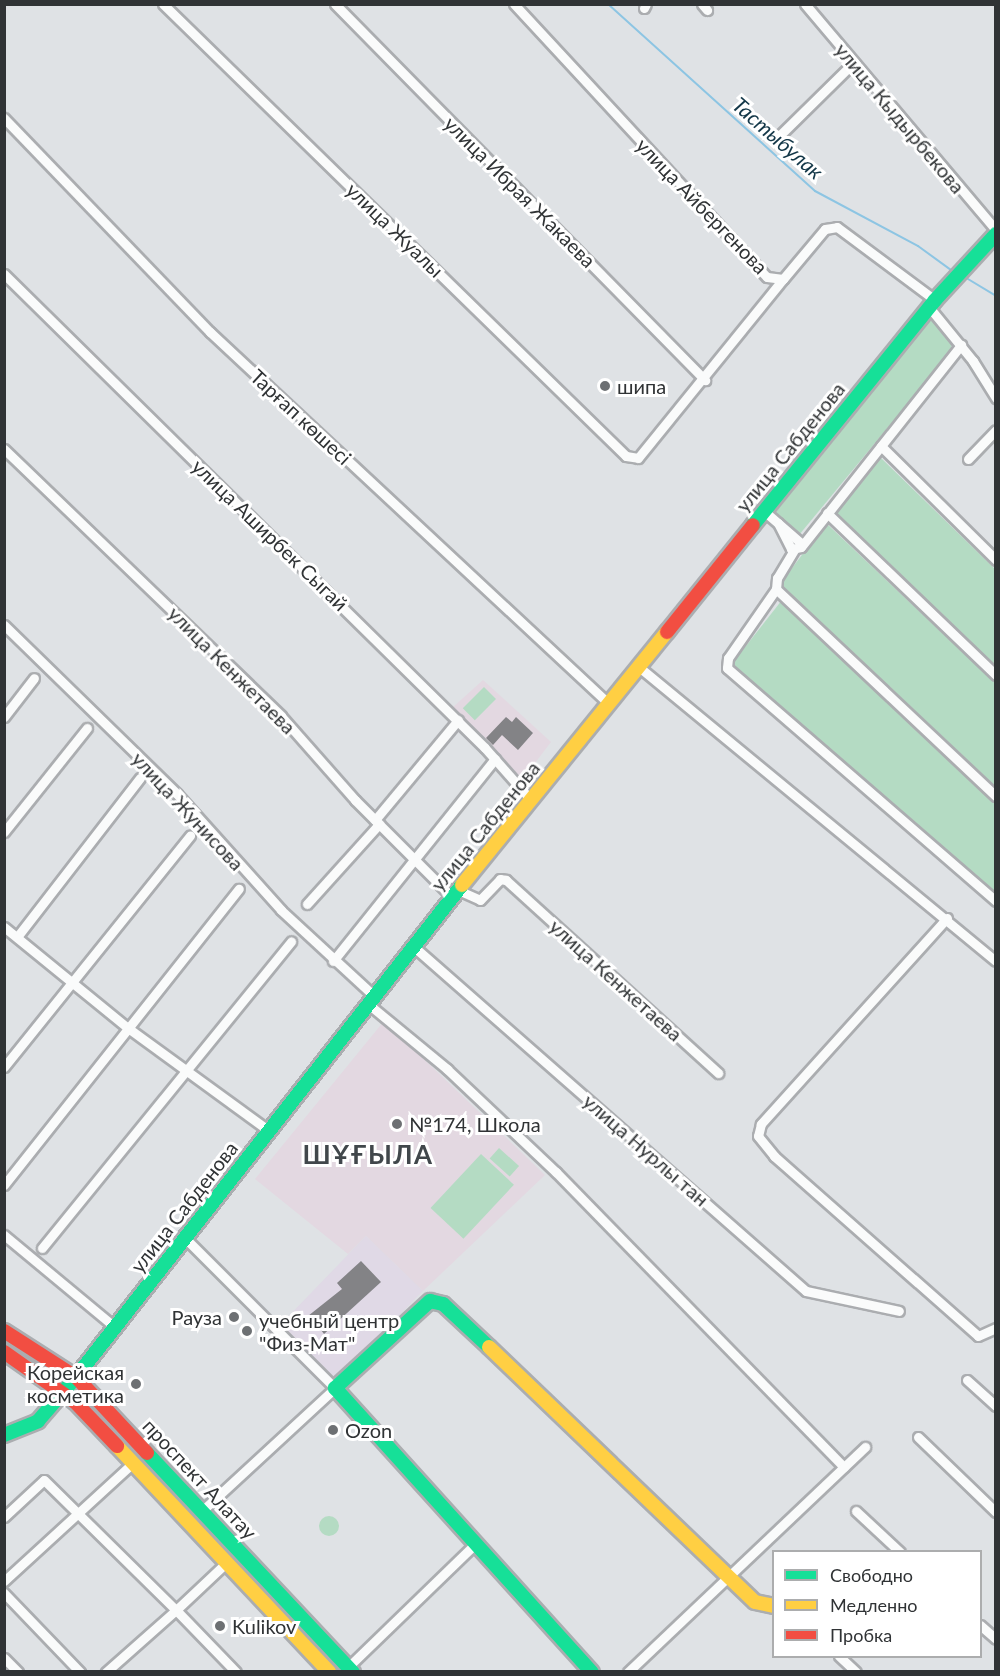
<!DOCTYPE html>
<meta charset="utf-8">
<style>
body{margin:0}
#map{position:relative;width:1000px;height:1676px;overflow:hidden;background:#dfe2e5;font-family:Lato,sans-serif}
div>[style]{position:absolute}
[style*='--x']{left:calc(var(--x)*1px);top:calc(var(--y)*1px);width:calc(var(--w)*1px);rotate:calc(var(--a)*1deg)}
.education>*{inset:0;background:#e3d8e1}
.medical>*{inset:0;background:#e0d9e6;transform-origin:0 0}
.green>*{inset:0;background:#b4dbc3;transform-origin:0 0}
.round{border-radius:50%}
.stream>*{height:2px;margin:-1px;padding:0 1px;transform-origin:1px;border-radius:1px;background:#8dc5e3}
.building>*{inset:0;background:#838386}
.roads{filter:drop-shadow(2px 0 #abadb0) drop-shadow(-2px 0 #abadb0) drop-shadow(0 2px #abadb0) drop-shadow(0 -2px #abadb0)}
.street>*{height:9px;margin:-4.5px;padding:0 4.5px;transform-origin:4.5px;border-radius:4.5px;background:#fafbfb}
.fast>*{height:14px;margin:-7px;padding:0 7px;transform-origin:7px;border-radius:7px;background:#16e098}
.slow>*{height:14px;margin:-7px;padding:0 7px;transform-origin:7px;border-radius:7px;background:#ffcf43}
.jam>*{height:14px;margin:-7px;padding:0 7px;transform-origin:7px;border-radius:7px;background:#f24e42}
.dots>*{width:16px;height:16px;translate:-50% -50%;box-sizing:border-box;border:3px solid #fff;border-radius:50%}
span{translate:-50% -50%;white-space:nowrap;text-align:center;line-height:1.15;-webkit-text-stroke:6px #fff;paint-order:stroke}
.street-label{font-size:20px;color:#303335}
.poi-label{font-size:20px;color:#303335}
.left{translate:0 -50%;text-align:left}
.right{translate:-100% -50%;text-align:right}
.water-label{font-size:21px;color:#133748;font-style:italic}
.district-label{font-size:26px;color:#41474b;font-weight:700;letter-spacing:1.5px}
.frame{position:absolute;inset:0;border:6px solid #303335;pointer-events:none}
.legend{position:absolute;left:772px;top:1550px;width:210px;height:108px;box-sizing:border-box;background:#fff;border:2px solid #acadae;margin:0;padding:8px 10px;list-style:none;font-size:18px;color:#303335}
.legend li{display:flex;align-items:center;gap:12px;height:30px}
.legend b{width:30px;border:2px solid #acadae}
</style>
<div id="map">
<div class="education">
<i style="clip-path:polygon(483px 680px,551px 742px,522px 780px,452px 708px)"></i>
<i style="clip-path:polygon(384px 1021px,545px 1175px,423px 1291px,366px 1236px,348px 1254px,255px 1179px)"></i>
</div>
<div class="medical">
<i style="left:366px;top:1236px;width:79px;height:124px;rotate:44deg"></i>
</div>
<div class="green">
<i style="clip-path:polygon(932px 318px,950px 339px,952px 350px,799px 535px,774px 514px)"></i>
<i style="clip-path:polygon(881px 458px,995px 569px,995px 668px,835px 515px)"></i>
<i style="clip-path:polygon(826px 523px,995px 683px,995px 789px,780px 584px)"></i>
<i style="clip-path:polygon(782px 600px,995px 803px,995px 895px,733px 669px,734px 661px)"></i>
<i style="left:484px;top:687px;width:17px;height:30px;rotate:45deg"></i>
<i style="left:499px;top:1148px;width:27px;height:14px;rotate:42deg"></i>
<i style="left:481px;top:1154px;width:45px;height:74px;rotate:43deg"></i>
<i style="clip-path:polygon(85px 1393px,196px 1512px,195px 1514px,190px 1515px,79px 1400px)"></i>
<i class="round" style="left:319px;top:1516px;width:20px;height:20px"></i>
<i style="clip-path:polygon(206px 1520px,341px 1665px,341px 1669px,335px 1671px,200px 1526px)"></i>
</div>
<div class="stream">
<i style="--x:608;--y:4;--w:279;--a:42.1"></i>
<i style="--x:815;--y:191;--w:117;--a:28.1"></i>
<i style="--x:918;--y:246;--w:41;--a:36"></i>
<i style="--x:963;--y:276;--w:39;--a:31"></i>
</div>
<div class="building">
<i style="clip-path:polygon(506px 717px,512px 722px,516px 717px,533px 733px,518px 750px,502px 735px,493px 745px,486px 738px)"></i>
<i style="clip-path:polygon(361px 1261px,381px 1282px,324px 1334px,318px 1326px,315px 1329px,308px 1316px,342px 1289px,337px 1283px)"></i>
</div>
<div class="roads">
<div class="street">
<i style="--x:163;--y:4;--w:647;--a:44.31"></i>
<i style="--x:626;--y:456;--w:12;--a:9"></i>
<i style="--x:638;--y:458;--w:230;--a:-51"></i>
<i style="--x:335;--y:4;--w:528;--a:45.46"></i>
<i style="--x:514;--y:4;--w:372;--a:47.2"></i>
<i style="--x:767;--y:277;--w:16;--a:7"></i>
<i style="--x:783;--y:279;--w:65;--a:-50"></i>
<i style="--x:825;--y:229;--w:12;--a:-9"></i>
<i style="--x:837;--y:227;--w:122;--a:36.7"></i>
<i style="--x:702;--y:4;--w:8;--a:50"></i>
<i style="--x:805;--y:4;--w:296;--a:49.8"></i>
<i style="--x:644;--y:8;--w:4;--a:-63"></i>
<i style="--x:4;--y:118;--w:297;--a:46.1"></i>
<i style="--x:210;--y:332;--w:546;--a:42.99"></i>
<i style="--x:781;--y:134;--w:101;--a:-44.6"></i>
<i style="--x:4;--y:274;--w:675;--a:44.58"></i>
<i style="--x:485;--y:748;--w:69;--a:48.5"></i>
<i style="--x:929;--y:307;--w:70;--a:50.8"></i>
<i style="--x:973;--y:361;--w:44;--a:58.1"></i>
<i style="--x:881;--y:446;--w:162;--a:44.7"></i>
<i style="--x:4;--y:449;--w:385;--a:43.9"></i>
<i style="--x:281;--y:716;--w:112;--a:48.6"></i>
<i style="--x:355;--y:800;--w:137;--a:45"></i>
<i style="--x:968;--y:459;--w:40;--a:-46"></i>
<i style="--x:764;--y:511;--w:49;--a:40.9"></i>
<i style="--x:827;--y:513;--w:234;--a:43.8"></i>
<i style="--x:778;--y:523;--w:29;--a:63"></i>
<i style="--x:791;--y:549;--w:10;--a:-11"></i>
<i style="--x:801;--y:547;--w:258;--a:-51.6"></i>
<i style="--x:794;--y:550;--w:33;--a:121"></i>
<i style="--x:777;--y:578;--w:11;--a:95"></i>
<i style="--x:776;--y:589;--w:84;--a:124.8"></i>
<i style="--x:728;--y:658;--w:10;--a:96"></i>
<i style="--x:727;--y:668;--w:356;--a:40.9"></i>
<i style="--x:776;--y:589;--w:302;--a:43.3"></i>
<i style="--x:4;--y:625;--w:242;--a:44.3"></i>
<i style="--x:177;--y:794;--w:156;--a:48.1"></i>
<i style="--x:281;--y:910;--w:125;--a:42.7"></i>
<i style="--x:639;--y:667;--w:462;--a:39.5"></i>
<i style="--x:4;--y:717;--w:49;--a:-52.4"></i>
<i style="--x:375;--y:820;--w:130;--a:-50.3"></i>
<i style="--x:4;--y:832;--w:133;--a:-51.4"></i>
<i style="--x:458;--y:890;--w:24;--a:24"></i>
<i style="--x:480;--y:900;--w:29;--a:-46"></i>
<i style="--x:500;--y:879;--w:6;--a:9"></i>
<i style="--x:506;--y:880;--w:287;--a:42.3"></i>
<i style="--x:307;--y:904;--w:108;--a:-48"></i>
<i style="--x:947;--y:918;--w:278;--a:132.1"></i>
<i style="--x:761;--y:1124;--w:12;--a:104"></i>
<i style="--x:758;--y:1136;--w:26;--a:51"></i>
<i style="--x:774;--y:1156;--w:272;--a:41.4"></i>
<i style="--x:978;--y:1336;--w:20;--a:-24"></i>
<i style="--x:4;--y:927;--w:160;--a:39.2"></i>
<i style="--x:128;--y:1028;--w:175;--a:36.1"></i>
<i style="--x:17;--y:937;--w:201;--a:-52.3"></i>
<i style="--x:413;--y:946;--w:523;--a:41.28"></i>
<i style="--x:806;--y:1291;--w:95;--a:12.1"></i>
<i style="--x:333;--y:961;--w:259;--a:-51.3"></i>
<i style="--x:367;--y:1003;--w:104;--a:39.5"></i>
<i style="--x:447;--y:1069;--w:150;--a:43.4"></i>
<i style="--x:556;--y:1172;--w:412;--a:45.7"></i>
<i style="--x:4;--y:1067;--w:297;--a:-51.2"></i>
<i style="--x:4;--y:1185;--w:378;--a:-51.6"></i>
<i style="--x:4;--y:1235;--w:144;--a:39.7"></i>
<i style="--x:184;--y:1237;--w:214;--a:45"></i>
<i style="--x:335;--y:1388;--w:180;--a:137.3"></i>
<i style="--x:42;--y:1248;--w:395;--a:-50.9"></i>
<i style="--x:967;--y:1380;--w:39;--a:42"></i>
<i style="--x:918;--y:1437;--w:108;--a:43.9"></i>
<i style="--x:856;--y:1511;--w:60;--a:43"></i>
<i style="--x:4;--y:1517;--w:54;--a:-42.8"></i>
<i style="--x:44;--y:1480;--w:185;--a:44.6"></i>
<i style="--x:176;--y:1610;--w:94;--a:138.5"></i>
<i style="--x:227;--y:1562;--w:70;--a:136.7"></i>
<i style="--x:176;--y:1610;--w:86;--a:45.9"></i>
<i style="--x:4;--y:1581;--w:175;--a:-42.5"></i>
<i style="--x:4;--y:1593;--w:110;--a:46.1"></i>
<i style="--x:980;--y:1625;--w:21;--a:41"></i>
<i style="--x:839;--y:1656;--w:23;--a:43"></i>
<i style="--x:4;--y:1658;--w:20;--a:45"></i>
<i style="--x:345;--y:1670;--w:182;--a:-44.1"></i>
<i style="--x:628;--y:1672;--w:327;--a:-43.5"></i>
</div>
<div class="fast">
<i style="--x:753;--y:525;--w:289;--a:-51"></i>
<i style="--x:935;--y:300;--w:90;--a:-47.3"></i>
<i style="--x:489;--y:1347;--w:63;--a:-136.9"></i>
<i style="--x:443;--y:1304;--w:13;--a:-167"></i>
<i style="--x:430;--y:1301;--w:129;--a:137.5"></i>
<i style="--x:335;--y:1388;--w:383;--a:47.9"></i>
<i style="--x:4;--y:1435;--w:37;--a:-22"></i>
<i style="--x:38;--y:1421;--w:58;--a:-49.2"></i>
<i style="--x:76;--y:1377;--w:625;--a:-51.88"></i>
<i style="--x:147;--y:1453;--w:301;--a:46.8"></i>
</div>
<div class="slow">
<i style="--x:462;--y:885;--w:326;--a:-51"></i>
<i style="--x:489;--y:1347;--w:368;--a:43.8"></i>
<i style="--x:755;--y:1602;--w:19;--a:12"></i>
<i style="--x:117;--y:1446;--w:310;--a:46.8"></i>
</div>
<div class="jam">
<i style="--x:667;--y:632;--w:137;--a:-51.2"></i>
<i style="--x:4;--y:1331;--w:85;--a:32.6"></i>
<i style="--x:76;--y:1377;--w:104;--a:46.9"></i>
<i style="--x:4;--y:1352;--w:87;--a:35.2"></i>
<i style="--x:75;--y:1402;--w:61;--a:46.3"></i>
</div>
</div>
<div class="dots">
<i style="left:605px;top:386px;background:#6d7073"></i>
<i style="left:397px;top:1124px;background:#6d7073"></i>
<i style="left:234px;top:1317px;background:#6d7073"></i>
<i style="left:247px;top:1331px;background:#6d7073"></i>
<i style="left:136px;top:1384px;background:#6d7073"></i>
<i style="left:333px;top:1430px;background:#6d7073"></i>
<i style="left:220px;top:1626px;background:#6d7073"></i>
</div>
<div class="street-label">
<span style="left:900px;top:118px;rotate:50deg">улица Кыдырбекова</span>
<span style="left:520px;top:192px;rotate:45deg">улица Ибрая Жакаева</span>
<span style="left:702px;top:206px;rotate:46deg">улица Айбергенова</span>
<span style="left:395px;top:230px;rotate:44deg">улица Жуалы</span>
<span style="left:301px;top:417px;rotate:43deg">Тарғап көшесі</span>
<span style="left:790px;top:447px;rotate:-51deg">улица Сабденова</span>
<span style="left:270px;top:535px;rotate:44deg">улица Аширбек Сыгай</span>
<span style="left:232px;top:670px;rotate:45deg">улица Кенжетаева</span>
<span style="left:188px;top:811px;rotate:47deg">улица Жунисова</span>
<span style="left:485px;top:826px;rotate:-51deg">улица Сабденова</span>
<span style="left:616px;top:980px;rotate:42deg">улица Кенжетаева</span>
<span style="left:646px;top:1150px;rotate:41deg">улица Нурлы тан</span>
<span style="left:184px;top:1207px;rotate:-52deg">улица Сабденова</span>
<span style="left:200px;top:1479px;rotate:47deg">проспект Алатау</span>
</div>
<div class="poi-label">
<span class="left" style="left:617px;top:386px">шипа</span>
<span class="left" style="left:409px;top:1124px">№174, Школа</span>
<span class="right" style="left:222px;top:1317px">Рауза</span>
<span class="left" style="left:259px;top:1332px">учебный центр<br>"Физ-Мат"</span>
<span class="right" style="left:124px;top:1384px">Корейская<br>косметика</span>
<span class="left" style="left:345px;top:1430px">Ozon</span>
<span class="left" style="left:232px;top:1626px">Kulikov</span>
</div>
<div class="water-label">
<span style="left:778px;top:138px;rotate:41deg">Тастыбулак</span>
</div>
<div class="district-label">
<span style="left:368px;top:1155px">ШҰҒЫЛА</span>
</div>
<div class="frame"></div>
<ul class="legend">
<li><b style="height:8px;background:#16e098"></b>Свободно</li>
<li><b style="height:8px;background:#ffcf43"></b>Медленно</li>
<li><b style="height:8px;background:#f24e42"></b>Пробка</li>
</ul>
</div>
